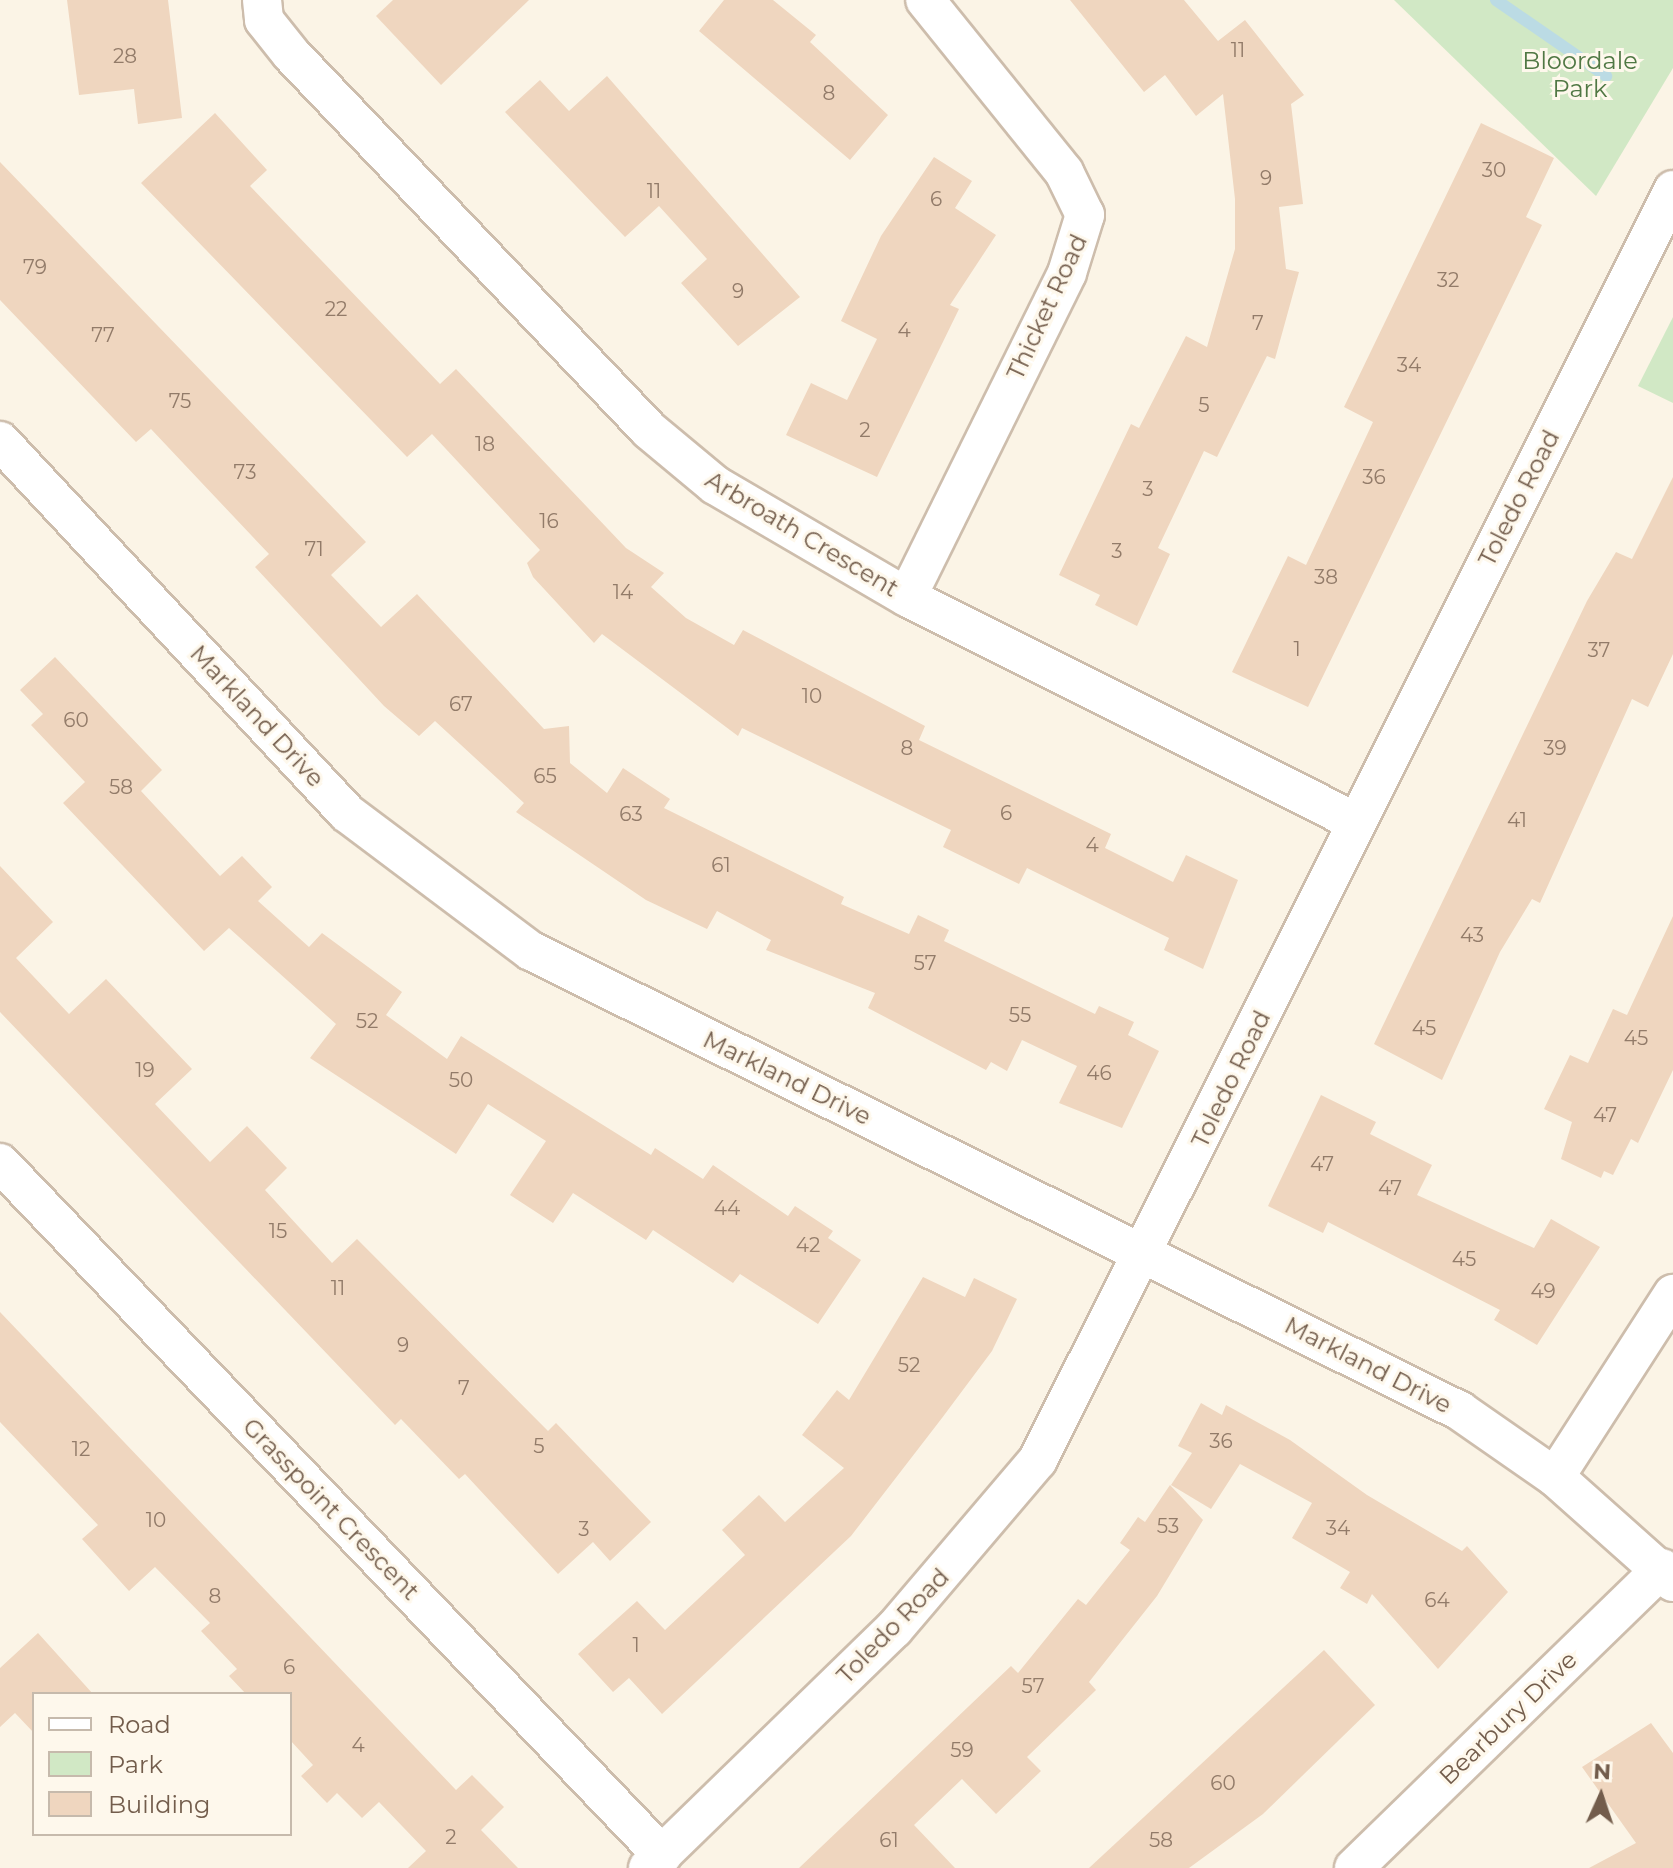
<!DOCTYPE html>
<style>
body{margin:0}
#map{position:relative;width:1673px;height:1868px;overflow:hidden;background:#fbf4e6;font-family:Montserrat,sans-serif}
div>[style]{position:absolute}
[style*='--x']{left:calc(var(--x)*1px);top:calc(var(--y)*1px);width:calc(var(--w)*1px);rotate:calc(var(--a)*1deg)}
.green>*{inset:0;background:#d1e8c5}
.stream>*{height:12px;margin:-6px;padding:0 6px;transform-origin:6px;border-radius:6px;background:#bbdbe4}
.building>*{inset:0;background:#efd6bf}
.roads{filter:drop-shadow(2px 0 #cdbdac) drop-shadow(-2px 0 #cdbdac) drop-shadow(0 2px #cdbdac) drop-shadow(0 -2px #cdbdac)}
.street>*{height:38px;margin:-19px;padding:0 19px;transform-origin:19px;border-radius:19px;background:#fff}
span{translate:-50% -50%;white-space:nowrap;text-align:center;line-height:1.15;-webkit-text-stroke:6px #fef8ec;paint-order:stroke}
.number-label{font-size:20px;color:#927b69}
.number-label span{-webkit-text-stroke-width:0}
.park-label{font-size:24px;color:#507844}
.street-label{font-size:24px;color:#735d4c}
.legend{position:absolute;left:32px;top:1692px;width:260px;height:144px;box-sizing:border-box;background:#fef8ec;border:2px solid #c6baac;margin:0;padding:10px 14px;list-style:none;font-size:24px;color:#735d4c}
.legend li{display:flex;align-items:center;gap:16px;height:40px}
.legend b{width:40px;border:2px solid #c6baac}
.north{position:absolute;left:1561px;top:1756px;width:80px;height:80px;-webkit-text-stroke:6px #fef8ec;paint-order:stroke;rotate:3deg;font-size:22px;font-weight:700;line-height:32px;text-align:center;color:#735d4c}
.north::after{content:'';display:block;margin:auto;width:28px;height:36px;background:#735d4c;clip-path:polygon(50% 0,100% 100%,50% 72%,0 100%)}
</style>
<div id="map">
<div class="green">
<i style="clip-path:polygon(1394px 0,1673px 0,1673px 68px,1596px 196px)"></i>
<i style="clip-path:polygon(1673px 317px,1673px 403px,1638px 386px)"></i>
</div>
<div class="stream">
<i style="--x:1496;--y:0;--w:134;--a:34.6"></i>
</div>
<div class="building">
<i style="clip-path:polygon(67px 0,168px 0,182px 118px,138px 124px,134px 89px,79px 95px)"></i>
<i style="clip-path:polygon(393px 0,529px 0,441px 85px,376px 16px)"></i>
<i style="clip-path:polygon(724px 0,773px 0,816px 35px,810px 42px,888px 115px,850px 160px,699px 31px)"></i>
<i style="clip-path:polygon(1070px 0,1184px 0,1218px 41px,1245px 20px,1304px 95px,1291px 104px,1303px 204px,1279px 207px,1286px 269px,1299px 272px,1275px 359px,1267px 356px,1217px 457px,1204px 451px,1158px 548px,1170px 554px,1137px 626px,1095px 605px,1100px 595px,1059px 575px,1131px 424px,1139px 428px,1186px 336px,1207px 347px,1235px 249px,1235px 199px,1223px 94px,1196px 116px,1165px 75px,1144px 92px)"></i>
<i style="clip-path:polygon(607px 76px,800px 297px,738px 346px,681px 283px,707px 259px,659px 206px,625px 237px,505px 112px,540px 80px,569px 111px)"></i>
<i style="clip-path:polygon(215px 113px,267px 170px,250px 186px,440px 384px,456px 369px,626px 548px,664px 573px,651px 587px,686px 618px,734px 645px,743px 630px,925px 726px,919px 740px,1111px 834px,1105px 848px,1173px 882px,1186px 855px,1238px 880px,1203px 969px,1164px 950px,1169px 938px,1027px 868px,1019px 884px,943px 847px,951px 830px,742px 728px,738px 736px,602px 634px,594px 643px,533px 577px,527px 563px,540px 550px,432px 434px,407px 457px,141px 183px)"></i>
<i style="clip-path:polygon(1481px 123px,1554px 158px,1526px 217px,1542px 225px,1308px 707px,1232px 672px,1288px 556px,1306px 565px,1373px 422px,1344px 407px)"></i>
<i style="clip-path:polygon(934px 157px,972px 181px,955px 208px,996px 235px,950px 305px,959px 309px,877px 477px,786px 435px,811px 383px,847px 400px,877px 339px,841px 321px,881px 236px)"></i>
<i style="clip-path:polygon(0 162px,366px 542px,331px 575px,381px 627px,417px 594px,544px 729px,569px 726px,570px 763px,607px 793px,623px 768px,670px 799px,664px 808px,844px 897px,841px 904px,909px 934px,918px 915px,949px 930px,944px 941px,1095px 1014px,1099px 1006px,1134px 1022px,1128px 1035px,1159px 1051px,1122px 1128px,1059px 1103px,1077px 1066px,1022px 1040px,1007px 1071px,991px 1062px,986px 1070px,868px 1008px,875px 993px,766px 950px,771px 940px,717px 911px,707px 929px,646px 900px,516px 812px,524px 803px,435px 721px,419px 736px,384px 706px,255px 567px,269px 554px,200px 481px,151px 429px,136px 442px,0 300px)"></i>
<i style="clip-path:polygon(1673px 477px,1673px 654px,1648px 707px,1632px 699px,1540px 903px,1532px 899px,1500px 952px,1442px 1080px,1374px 1044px,1587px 601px,1616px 552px,1632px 559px)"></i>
<i style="clip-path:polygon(55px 657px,162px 770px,141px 791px,220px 876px,242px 856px,272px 887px,258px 901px,309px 947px,322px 933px,402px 992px,386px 1015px,447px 1059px,461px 1036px,651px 1155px,655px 1148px,703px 1179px,713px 1165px,788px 1216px,795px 1206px,833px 1231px,828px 1238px,861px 1260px,818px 1324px,740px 1274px,733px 1283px,653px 1230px,646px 1240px,573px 1193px,553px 1223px,510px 1195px,546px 1141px,488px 1104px,456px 1154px,310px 1058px,336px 1024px,229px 928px,204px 951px,63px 803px,85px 782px,31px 725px,43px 714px,20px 690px)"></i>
<i style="clip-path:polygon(0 866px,53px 922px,16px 958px,69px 1014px,106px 979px,192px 1069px,155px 1104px,210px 1162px,247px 1126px,287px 1168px,265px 1190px,332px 1263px,357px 1239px,548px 1431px,556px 1423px,651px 1522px,610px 1561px,593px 1542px,558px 1574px,465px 1474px,459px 1479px,401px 1419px,395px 1425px,0 1012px)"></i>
<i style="clip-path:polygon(1673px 916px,1673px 1070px,1638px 1143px,1631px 1139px,1613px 1175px,1604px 1171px,1601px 1178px,1561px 1159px,1572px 1122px,1544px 1109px,1570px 1055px,1588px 1063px,1613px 1009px,1627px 1015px)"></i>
<i style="clip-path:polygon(1321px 1095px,1376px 1122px,1370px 1134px,1432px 1165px,1417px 1195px,1534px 1248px,1551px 1219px,1600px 1247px,1537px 1345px,1494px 1320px,1500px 1310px,1328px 1222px,1323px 1233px,1268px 1206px)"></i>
<i style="clip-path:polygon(923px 1277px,965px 1297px,974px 1278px,1017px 1299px,992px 1351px,942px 1418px,851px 1536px,662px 1714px,629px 1678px,613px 1692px,578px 1654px,637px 1601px,665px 1630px,745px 1555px,722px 1530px,759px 1495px,785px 1522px,844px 1468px,802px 1435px,837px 1390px,849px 1400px)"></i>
<i style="clip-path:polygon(0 1312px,456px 1790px,472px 1775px,504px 1807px,481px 1830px,518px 1868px,408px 1868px,426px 1851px,379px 1802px,362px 1818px,337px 1793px,327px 1803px,301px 1776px,313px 1765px,290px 1740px,290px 1694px,246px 1694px,229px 1676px,237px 1669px,201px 1631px,210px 1623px,155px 1567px,129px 1591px,82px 1539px,98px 1525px,0 1422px)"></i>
<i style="clip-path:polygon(1201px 1403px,1222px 1415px,1226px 1405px,1290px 1440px,1367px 1495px,1462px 1551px,1467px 1546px,1508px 1592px,1438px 1669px,1372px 1594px,1367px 1604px,1340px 1588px,1350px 1572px,1292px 1538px,1312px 1503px,1240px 1464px,1211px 1509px,1171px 1485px,1192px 1453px,1178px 1446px)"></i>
<i style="clip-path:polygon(1170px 1485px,1203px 1520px,1157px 1596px,1089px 1682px,1096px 1690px,1027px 1757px,1041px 1771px,996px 1814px,962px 1779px,914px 1825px,955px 1868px,799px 1868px,1011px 1666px,1018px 1673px,1078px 1599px,1086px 1605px,1130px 1550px,1120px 1543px,1138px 1517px,1145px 1522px)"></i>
<i style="clip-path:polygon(38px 1633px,93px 1694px,34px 1694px,34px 1733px,15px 1713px,0 1727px,0 1668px)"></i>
<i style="clip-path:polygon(1324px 1650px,1375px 1705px,1263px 1814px,1189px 1868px,1089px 1868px)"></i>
<i style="clip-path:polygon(1651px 1723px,1673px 1753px,1673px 1868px,1589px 1868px,1636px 1843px,1582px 1767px)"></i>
</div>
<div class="roads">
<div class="street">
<i style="--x:262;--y:0;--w:20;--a:84"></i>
<i style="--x:264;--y:20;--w:43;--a:51.5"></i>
<i style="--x:291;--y:54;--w:519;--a:46.4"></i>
<i style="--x:649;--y:430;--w:86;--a:39.8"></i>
<i style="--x:715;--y:485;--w:222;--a:30.3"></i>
<i style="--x:907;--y:597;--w:502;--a:26.62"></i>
<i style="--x:0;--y:441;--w:509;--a:46.99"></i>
<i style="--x:347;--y:813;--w:230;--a:36.9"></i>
<i style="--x:531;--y:951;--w:1037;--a:26.34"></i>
<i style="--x:1460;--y:1411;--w:116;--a:34.8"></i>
<i style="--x:1555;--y:1477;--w:158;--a:41.7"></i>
<i style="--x:907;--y:597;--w:361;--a:-63.7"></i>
<i style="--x:1067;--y:273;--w:61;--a:-72.8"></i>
<i style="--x:1085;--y:215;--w:48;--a:-116"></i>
<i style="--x:1064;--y:172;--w:221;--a:-128.9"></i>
<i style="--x:0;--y:1163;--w:958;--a:46.27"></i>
<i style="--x:1555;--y:1477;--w:218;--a:-57.2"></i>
<i style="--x:648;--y:1868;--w:343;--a:-44.2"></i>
<i style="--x:894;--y:1629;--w:222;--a:-49.6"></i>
<i style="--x:1038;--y:1460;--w:1420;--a:-63.43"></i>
<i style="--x:1354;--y:1868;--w:430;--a:-44.2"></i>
</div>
</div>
<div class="number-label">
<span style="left:1238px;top:50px">11</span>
<span style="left:125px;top:56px">28</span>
<span style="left:829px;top:93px">8</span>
<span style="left:1494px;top:170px">30</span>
<span style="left:1266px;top:178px">9</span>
<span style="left:654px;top:191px">11</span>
<span style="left:936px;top:199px">6</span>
<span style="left:35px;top:267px">79</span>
<span style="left:1448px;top:280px">32</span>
<span style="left:738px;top:291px">9</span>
<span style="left:336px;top:309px">22</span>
<span style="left:1258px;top:323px">7</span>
<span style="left:904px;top:330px">4</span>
<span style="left:103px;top:335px">77</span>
<span style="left:1409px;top:365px">34</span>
<span style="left:180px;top:401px">75</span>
<span style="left:1204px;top:405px">5</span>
<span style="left:865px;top:430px">2</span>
<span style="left:485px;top:444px">18</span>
<span style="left:245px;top:472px">73</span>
<span style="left:1374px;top:477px">36</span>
<span style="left:1148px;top:489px">3</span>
<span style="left:549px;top:521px">16</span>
<span style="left:314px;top:549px">71</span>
<span style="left:1117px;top:551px">3</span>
<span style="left:1326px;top:577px">38</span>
<span style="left:623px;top:592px">14</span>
<span style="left:1297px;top:649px">1</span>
<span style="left:1599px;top:650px">37</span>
<span style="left:812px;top:696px">10</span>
<span style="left:461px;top:704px">67</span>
<span style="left:76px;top:720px">60</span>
<span style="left:907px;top:748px">8</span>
<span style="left:1555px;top:748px">39</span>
<span style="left:545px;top:776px">65</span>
<span style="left:121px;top:787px">58</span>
<span style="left:1006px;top:813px">6</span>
<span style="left:631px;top:814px">63</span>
<span style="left:1517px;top:820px">41</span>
<span style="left:1092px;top:845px">4</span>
<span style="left:721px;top:865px">61</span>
<span style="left:1472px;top:935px">43</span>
<span style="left:925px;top:963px">57</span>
<span style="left:1020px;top:1015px">55</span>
<span style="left:367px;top:1021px">52</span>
<span style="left:1424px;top:1028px">45</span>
<span style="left:1636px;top:1038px">45</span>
<span style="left:145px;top:1070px">19</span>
<span style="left:1099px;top:1073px">46</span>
<span style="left:461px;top:1080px">50</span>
<span style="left:1605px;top:1115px">47</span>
<span style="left:1322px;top:1164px">47</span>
<span style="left:1390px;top:1188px">47</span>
<span style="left:727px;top:1208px">44</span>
<span style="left:278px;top:1231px">15</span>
<span style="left:808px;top:1245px">42</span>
<span style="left:1464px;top:1259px">45</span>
<span style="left:338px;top:1288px">11</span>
<span style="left:1543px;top:1291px">49</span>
<span style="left:403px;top:1345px">9</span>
<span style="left:909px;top:1365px">52</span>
<span style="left:464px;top:1388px">7</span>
<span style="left:1221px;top:1441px">36</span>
<span style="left:539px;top:1446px">5</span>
<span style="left:81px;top:1449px">12</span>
<span style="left:156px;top:1520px">10</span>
<span style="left:1168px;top:1526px">53</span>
<span style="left:1338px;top:1528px">34</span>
<span style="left:584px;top:1529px">3</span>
<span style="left:215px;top:1596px">8</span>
<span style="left:1437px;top:1600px">64</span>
<span style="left:636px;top:1645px">1</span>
<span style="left:289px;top:1667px">6</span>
<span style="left:1033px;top:1686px">57</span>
<span style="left:358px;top:1745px">4</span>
<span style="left:962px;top:1750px">59</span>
<span style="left:1223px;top:1783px">60</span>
<span style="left:451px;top:1837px">2</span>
<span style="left:889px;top:1840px">61</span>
<span style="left:1161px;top:1840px">58</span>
</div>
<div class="park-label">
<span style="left:1580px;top:75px">Bloordale<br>Park</span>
</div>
<div class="street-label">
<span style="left:1047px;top:307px;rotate:-65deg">Thicket Road</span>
<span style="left:1519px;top:498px;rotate:-63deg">Toledo Road</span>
<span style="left:802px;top:534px;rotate:31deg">Arbroath Crescent</span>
<span style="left:257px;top:716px;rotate:47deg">Markland Drive</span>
<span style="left:787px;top:1078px;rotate:26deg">Markland Drive</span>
<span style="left:1231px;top:1079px;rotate:-64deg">Toledo Road</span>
<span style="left:1368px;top:1365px;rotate:27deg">Markland Drive</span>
<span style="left:331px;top:1509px;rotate:46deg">Grasspoint Crescent</span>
<span style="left:893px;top:1626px;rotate:-46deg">Toledo Road</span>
<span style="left:1508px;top:1718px;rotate:-44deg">Bearbury Drive</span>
</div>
<ul class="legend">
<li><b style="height:10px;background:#fff"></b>Road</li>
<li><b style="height:22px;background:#d1e8c5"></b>Park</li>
<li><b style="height:22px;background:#efd6bf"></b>Building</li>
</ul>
<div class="north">N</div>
</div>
